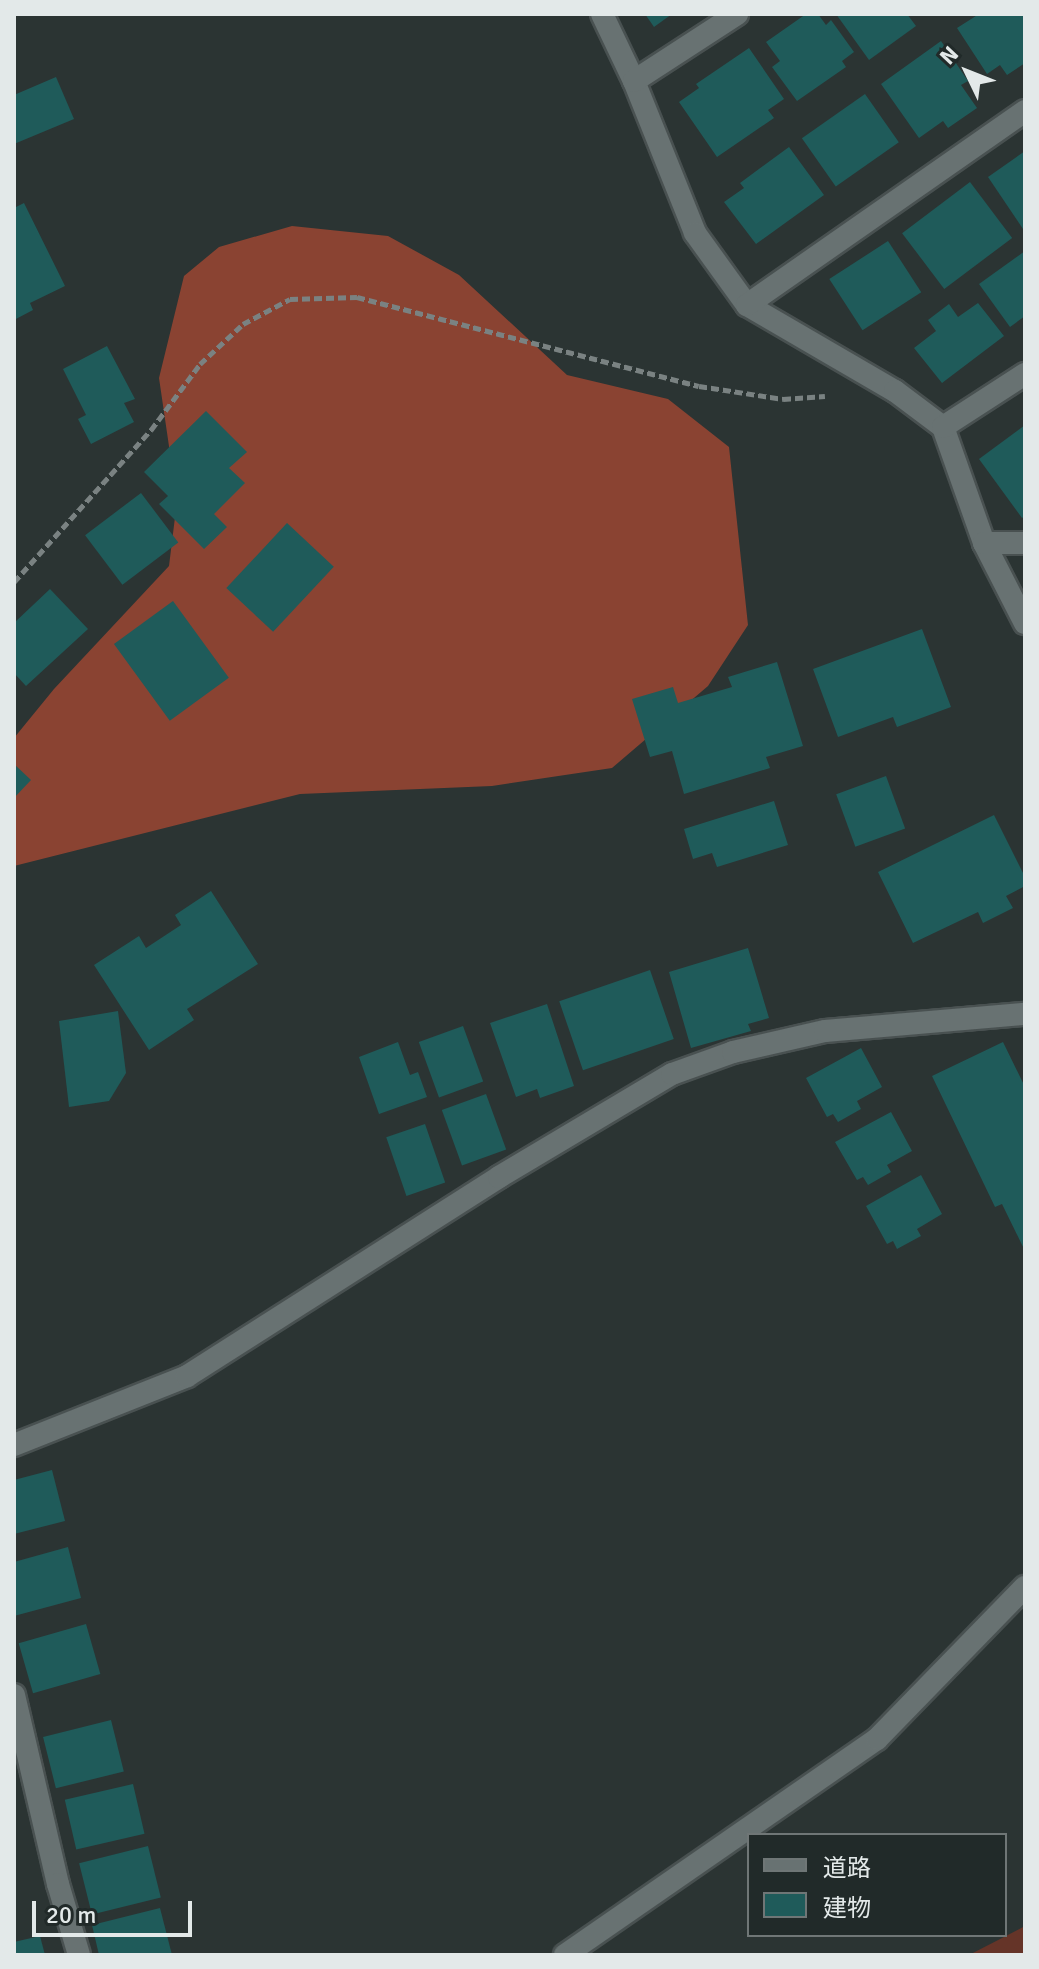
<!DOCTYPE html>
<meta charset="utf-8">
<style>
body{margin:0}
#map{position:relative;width:1039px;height:1969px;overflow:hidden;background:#2b3433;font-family:Signika,"Noto Sans JP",sans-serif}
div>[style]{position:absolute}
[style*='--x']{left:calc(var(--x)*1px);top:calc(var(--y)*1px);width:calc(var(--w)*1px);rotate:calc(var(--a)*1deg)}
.green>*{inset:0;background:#653428}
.forest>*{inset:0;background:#8a4332}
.building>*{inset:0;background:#1f5b5a;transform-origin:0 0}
.path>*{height:5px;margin-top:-2.5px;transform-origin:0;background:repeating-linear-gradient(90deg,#7a8282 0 8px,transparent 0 12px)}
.roads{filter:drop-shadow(2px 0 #495151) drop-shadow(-2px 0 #495151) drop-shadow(0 2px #495151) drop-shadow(0 -2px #495151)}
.service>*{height:22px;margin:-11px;padding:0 11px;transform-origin:11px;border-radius:11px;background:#687272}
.minor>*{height:22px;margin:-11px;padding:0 11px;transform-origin:11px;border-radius:11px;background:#687272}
span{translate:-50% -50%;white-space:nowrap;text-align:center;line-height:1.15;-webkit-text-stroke:8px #212a29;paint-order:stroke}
.frame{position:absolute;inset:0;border:16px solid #e3e9e9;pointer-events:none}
.legend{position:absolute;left:747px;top:1833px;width:260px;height:104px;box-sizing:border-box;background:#212a29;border:2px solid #6f7676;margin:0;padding:10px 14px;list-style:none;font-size:24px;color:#e3e9e9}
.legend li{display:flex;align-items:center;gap:16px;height:40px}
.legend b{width:40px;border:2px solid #6f7676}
.north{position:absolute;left:927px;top:32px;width:80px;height:80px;-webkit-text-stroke:6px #212a29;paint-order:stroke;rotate:313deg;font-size:22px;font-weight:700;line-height:32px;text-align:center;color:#e3e9e9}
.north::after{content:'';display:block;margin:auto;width:28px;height:36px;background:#e3e9e9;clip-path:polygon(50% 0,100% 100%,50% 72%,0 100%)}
.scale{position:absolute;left:32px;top:1901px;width:160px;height:36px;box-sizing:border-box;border:4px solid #e3e9e9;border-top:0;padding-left:10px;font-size:24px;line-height:28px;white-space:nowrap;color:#e3e9e9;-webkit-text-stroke:6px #212a29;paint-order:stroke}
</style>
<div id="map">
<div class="green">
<i style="clip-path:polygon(1025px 1926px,1025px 1955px,969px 1955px)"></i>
</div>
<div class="forest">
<i style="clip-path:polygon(292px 226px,388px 236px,459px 275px,567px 375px,668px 399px,729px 447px,748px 625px,708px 686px,612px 768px,492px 786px,300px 794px,14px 866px,14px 738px,54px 689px,169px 566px,177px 501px,159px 378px,184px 276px,219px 247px)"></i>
</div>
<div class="building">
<i style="clip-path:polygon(645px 14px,672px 14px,654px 27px)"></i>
<i style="clip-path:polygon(806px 14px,818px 14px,826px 25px,831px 20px,854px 52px,842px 61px,846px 67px,797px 101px,772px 67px,780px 61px,766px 42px)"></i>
<i style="clip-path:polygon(836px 14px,907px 14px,916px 26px,869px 60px)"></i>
<i style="clip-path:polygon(979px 14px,1025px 14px,1025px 63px,1007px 75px,1000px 65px,987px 74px,957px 28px)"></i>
<i style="clip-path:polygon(941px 41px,968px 81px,961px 85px,977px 108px,948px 128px,943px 121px,919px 138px,881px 84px)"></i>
<i style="clip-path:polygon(749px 48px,784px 99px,768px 110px,774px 118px,717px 157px,679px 102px,699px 88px,696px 84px)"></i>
<i style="clip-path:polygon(56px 77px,74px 119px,14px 144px,14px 95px)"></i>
<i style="left:865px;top:94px;width:59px;height:77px;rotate:55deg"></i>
<i style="clip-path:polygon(789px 147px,824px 195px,756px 244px,724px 202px,744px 188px,740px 183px)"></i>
<i style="clip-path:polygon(1025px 151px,1025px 232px,988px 177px)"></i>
<i style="left:970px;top:182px;width:70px;height:85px;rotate:53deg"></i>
<i style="clip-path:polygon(24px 203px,65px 286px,30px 303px,33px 310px,14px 320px,14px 208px)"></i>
<i style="left:888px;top:241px;width:61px;height:70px;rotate:57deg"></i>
<i style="clip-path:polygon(1025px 251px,1025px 316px,1010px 327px,979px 284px)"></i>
<i style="clip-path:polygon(978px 303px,1004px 336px,942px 383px,914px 348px,936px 331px,928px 320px,949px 304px,958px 317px)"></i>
<i style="clip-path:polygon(107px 346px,135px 399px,124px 403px,134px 422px,91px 444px,78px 419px,86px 415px,63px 369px)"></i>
<i style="clip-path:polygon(206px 411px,247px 452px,229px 468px,245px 483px,214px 514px,227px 527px,204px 549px,159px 504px,168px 496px,144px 472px)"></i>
<i style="clip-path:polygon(1025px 425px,1025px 516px,1022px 518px,979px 459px)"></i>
<i style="left:141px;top:493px;width:62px;height:70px;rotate:53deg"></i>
<i style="left:287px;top:523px;width:64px;height:89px;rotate:43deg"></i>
<i style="clip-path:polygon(50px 589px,88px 629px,26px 686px,14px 673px,14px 623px)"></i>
<i style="left:173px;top:601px;width:95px;height:73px;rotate:54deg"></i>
<i style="clip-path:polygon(922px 629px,951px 707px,897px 727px,893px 717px,838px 737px,813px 669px)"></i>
<i style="clip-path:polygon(777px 662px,803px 746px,766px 757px,770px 768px,684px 794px,672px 751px,650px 757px,632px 699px,673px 687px,678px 703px,732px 687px,728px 677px)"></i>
<i style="clip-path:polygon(14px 764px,31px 780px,14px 798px)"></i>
<i style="left:886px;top:776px;width:56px;height:53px;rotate:70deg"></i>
<i style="clip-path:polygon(774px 801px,788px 845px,717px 867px,712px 853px,693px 859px,684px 829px)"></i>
<i style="clip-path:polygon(994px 815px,1025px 877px,1025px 886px,1006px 896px,1013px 908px,983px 923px,978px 912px,913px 943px,878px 872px)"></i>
<i style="clip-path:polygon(211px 891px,258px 964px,187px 1009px,194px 1020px,149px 1050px,94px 965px,139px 936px,146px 948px,181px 925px,175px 915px)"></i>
<i style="clip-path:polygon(748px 948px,769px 1018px,748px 1024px,751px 1031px,691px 1048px,669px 972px)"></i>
<i style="left:650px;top:970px;width:73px;height:96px;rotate:71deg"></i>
<i style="clip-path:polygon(547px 1004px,574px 1086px,540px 1098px,537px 1089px,516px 1097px,490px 1023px)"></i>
<i style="clip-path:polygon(118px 1011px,126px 1073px,109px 1101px,69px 1107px,59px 1021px)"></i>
<i style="left:463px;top:1026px;width:59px;height:47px;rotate:70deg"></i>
<i style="clip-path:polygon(398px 1042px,410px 1075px,418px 1072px,427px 1097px,379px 1114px,359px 1057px)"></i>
<i style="clip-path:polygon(1003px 1042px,1025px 1087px,1025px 1251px,1002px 1204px,995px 1207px,932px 1076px)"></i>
<i style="clip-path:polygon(861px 1048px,882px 1087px,857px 1101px,861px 1109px,838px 1122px,833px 1114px,827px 1117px,806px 1078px)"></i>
<i style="left:486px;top:1094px;width:59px;height:47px;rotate:70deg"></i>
<i style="clip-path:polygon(891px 1112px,912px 1151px,887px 1165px,891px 1172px,868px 1185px,863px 1177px,857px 1180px,835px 1142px)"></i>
<i style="left:425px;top:1124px;width:62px;height:41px;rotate:71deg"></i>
<i style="clip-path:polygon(921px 1175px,942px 1214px,917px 1229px,921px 1236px,897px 1249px,893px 1241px,887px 1244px,866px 1206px)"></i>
<i style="clip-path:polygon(52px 1470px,65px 1521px,14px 1534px,14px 1480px)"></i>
<i style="clip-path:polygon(68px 1547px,81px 1598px,14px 1616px,14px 1562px)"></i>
<i style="left:86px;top:1624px;width:52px;height:70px;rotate:74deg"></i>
<i style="left:111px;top:1720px;width:53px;height:70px;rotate:76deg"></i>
<i style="left:133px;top:1784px;width:51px;height:70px;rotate:77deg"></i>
<i style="left:148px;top:1846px;width:53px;height:71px;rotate:76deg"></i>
<i style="clip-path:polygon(160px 1908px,172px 1955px,99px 1955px,92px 1925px)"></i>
<i style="clip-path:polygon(40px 1936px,45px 1955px,14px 1955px,14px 1942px)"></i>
</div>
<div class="path">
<i style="--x:14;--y:582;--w:205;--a:-48"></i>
<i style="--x:151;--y:430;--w:82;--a:-53.4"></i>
<i style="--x:200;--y:364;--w:59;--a:-42.9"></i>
<i style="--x:243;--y:324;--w:53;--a:-28"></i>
<i style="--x:290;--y:299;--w:67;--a:-1.7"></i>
<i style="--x:357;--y:297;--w:353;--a:14.6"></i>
<i style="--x:699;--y:386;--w:85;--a:8.8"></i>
<i style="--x:783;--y:399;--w:42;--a:-4.1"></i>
</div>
<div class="roads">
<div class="service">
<i style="--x:14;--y:1445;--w:186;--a:-21.7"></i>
<i style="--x:187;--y:1376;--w:370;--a:-32.5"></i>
<i style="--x:499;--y:1177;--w:201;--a:-30.8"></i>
<i style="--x:672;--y:1074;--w:65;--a:-19.8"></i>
<i style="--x:733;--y:1052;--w:94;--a:-12.9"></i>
<i style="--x:825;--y:1031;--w:201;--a:-4.9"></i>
<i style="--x:14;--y:1695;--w:194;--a:76.9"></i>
<i style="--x:58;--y:1884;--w:74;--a:73.5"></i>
</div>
<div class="minor">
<i style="--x:602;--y:14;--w:74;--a:64.5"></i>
<i style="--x:634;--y:81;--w:164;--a:68.1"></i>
<i style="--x:695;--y:233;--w:89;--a:54.2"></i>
<i style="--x:747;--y:305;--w:171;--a:30.2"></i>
<i style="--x:895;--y:391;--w:60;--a:36.9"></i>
<i style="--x:943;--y:427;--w:123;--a:70.5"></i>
<i style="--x:984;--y:543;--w:90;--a:62.9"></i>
<i style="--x:634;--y:81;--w:123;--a:-33"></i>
<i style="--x:747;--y:305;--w:339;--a:-34.9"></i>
<i style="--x:943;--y:427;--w:98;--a:-32.9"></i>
<i style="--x:984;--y:543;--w:41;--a:0"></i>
<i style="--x:565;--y:1955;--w:379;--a:-34.7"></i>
<i style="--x:877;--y:1739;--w:212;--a:-45.8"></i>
</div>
</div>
<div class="frame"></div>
<ul class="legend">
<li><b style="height:10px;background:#687272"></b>道路</li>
<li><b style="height:22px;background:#1f5b5a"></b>建物</li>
</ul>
<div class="north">N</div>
<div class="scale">20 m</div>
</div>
